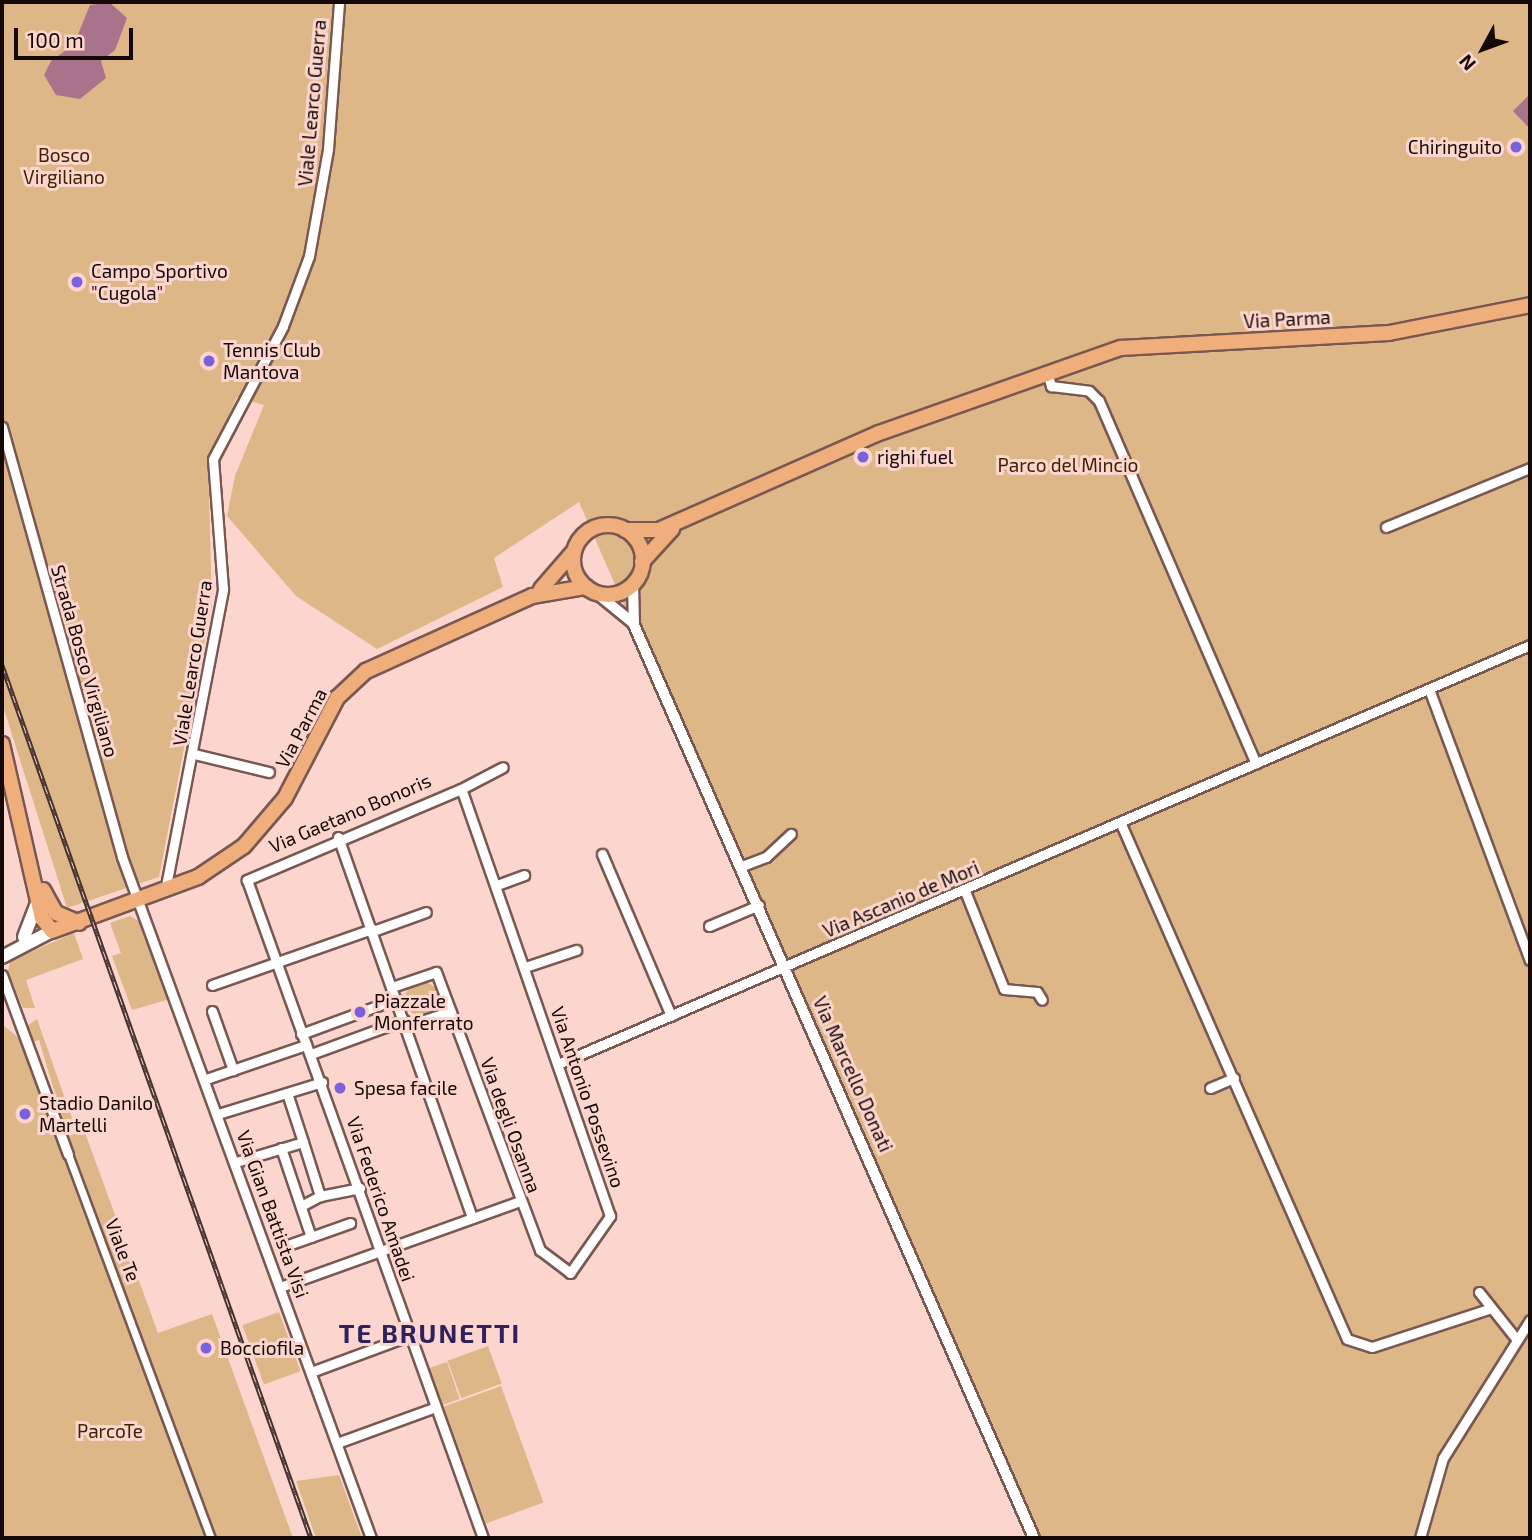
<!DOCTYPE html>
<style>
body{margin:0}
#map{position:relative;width:1532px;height:1540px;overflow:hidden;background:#fcd6ce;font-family:"Exo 2",sans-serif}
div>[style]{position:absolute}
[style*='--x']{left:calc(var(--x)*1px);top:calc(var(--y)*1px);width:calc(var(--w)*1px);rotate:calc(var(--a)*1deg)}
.green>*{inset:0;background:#ddb788;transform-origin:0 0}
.round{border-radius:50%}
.water>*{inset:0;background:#aa738c}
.roads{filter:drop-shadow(2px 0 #795852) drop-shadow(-2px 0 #795852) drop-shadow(0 2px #795852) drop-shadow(0 -2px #795852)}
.pedestrian>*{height:7px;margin:-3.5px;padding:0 3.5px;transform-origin:3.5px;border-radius:3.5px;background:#fff}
.minor>*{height:9px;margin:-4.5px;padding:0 4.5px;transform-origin:4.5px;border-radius:4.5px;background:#fff}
.tertiary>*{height:10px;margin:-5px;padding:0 5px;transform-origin:5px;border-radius:5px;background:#fff}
.secondary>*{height:12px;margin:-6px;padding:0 6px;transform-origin:6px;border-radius:6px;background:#fff}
.primary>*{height:14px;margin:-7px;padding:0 7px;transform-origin:7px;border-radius:7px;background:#f0ae7d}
.primary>.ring{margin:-7px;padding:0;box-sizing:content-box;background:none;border:14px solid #f0ae7d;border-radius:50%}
.rail>*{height:5px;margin-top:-2.5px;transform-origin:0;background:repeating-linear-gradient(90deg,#fcd6ce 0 8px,#443330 0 16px);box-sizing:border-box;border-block:2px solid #443330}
.dots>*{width:19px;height:19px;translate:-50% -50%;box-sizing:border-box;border:4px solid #fcd6ce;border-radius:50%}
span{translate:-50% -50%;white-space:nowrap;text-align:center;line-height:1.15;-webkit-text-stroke:6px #fcd6ce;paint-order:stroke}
.street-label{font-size:19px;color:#150907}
.poi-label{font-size:19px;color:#150907}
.right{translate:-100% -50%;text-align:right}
.left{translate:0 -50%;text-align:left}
.park-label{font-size:19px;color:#3d2400}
.district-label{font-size:26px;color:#2f225c;font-weight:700;letter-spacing:2px}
.frame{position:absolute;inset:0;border:4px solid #150907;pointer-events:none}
.north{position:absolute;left:1448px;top:14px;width:70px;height:70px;-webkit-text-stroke:5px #fcd6ce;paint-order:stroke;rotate:229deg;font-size:19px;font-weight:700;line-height:28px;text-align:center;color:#150907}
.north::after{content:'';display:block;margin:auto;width:24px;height:32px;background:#150907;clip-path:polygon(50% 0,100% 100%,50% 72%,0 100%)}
.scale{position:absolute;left:14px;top:28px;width:119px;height:32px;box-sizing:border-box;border:4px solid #150907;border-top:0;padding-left:9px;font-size:21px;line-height:24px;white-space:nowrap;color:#150907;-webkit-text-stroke:5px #fcd6ce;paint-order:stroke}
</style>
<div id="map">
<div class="green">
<i style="clip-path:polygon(2px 2px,1530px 2px,1530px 1538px,1030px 1538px,579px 502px,494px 558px,503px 587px,377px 649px,296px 596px,227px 516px,235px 476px,264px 405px,237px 397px,208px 461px,212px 604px,159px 877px,67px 908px,2px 703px)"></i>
<i style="clip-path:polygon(130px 916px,144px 924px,170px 999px,132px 1010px,112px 956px,121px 953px,110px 923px)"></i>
<i style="clip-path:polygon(74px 933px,83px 959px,26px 980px,35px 1008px,23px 1008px,8px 971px,10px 961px)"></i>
<i class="round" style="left:405px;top:982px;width:34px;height:34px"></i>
<i style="clip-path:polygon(37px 1019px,75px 1127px,66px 1130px,39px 1040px,33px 1042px,27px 1026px)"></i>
<i style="clip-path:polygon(2px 1024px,22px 1041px,74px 1184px,69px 1136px,84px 1130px,158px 1333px,212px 1314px,293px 1538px,2px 1538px)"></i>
<i style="left:279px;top:1312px;width:63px;height:39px;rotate:70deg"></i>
<i style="left:488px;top:1346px;width:40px;height:43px;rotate:70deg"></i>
<i style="left:447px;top:1362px;width:39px;height:20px;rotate:71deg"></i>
<i style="left:501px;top:1386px;width:124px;height:61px;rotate:70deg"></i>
<i style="clip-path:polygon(339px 1475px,362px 1538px,316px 1538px,296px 1481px)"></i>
</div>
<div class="water">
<i style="clip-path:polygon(109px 2px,127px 18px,115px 50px,101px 61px,106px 78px,80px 99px,56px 95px,44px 75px,51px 61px,74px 44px,90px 5px)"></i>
<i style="clip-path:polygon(1530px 94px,1530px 129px,1513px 111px)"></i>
</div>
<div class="roads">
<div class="pedestrian">
<i style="--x:68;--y:1154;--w:410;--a:69.6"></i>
</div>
<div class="minor">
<i style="--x:1047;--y:372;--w:15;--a:74"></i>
<i style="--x:1051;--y:386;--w:38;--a:7"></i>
<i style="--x:1089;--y:391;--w:14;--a:45"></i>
<i style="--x:1099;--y:401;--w:395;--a:66.6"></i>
<i style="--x:2;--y:427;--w:446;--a:74.4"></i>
<i style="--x:122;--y:857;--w:725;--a:69.92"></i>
<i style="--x:1386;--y:527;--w:156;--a:-22.3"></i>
<i style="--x:1429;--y:689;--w:289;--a:69.6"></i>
<i style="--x:194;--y:754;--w:77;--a:13.5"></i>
<i style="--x:461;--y:789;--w:233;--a:157"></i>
<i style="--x:247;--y:880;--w:699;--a:70.27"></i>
<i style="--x:461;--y:789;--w:47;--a:-27.6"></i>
<i style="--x:1121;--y:824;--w:562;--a:66.31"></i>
<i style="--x:1347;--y:1339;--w:26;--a:18"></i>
<i style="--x:1372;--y:1347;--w:125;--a:-18.1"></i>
<i style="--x:338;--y:837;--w:404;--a:70.6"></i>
<i style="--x:602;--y:854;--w:176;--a:66.9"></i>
<i style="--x:742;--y:866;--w:26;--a:-21"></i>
<i style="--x:766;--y:857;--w:34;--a:-43"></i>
<i style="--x:497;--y:885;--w:29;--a:-20"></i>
<i style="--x:165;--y:891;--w:308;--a:-79.1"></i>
<i style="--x:223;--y:589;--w:130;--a:-94.4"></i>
<i style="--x:213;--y:459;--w:150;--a:-62.2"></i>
<i style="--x:283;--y:326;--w:75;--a:-69.6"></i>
<i style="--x:309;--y:256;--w:109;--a:-79.9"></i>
<i style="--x:328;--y:149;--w:147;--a:-85.7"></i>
<i style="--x:965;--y:891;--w:105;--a:68.3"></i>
<i style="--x:1004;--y:989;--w:33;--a:5"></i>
<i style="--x:1037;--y:992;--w:9;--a:58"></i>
<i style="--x:709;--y:926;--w:54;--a:-22.8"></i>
<i style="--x:373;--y:931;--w:56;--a:-19.7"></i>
<i style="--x:525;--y:967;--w:54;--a:-18.4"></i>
<i style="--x:2;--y:975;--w:191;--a:69.8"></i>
<i style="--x:212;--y:985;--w:170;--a:-19.3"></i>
<i style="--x:392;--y:987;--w:46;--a:-18.8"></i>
<i style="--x:436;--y:972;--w:297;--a:69.5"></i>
<i style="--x:540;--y:1250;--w:38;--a:37"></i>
<i style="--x:570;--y:1273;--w:70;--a:-54.9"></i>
<i style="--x:610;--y:1216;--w:452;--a:-109.2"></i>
<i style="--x:212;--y:1011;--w:63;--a:70.4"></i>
<i style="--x:406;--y:1026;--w:47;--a:-18.4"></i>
<i style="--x:301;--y:1034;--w:101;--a:-20.2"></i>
<i style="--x:311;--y:1054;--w:99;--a:-20.1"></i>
<i style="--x:558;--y:1064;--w:1058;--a:-23.32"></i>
<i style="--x:206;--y:1079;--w:106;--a:-18.8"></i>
<i style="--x:1210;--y:1088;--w:26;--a:-23"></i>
<i style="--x:287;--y:1093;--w:52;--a:71.9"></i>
<i style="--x:218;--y:1114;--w:109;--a:-17.1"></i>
<i style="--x:281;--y:1148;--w:94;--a:71.4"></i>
<i style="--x:236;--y:1162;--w:70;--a:-16.6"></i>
<i style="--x:303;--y:1142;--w:57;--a:72.5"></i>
<i style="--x:320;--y:1196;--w:41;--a:-11.3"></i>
<i style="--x:301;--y:1206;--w:21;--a:-28"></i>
<i style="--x:288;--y:1245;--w:66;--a:-19.5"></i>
<i style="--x:280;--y:1287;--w:255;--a:-19.7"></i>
<i style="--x:1479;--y:1292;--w:61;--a:51.6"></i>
<i style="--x:311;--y:1372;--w:107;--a:-20.3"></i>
<i style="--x:337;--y:1443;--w:102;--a:-20"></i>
<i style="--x:1420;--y:1538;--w:83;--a:-74"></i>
<i style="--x:1443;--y:1458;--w:163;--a:-57.8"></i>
</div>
<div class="tertiary">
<i style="--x:633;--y:584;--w:41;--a:88.6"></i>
<i style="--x:634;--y:625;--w:997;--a:66.34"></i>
<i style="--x:595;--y:592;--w:49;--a:39.2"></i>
</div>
<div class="secondary">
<i style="--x:24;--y:937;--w:36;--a:-69"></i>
<i style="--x:2;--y:957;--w:56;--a:-27.5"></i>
</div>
<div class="primary">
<i class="ring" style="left:573px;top:525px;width:56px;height:56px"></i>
<i style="--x:625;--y:530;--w:34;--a:0"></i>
<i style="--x:659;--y:530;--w:240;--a:-23.8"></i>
<i style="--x:879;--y:433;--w:256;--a:-19.4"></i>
<i style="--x:1121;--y:348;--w:268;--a:-3.2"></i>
<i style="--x:1389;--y:333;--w:144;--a:-11.2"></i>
<i style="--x:642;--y:562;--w:45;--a:-47.7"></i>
<i style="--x:541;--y:589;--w:49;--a:-49.1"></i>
<i style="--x:2;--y:744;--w:179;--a:77.1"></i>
<i style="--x:42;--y:918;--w:16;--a:52"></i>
<i style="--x:52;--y:931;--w:156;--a:-20.3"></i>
<i style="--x:198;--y:877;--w:55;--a:-34"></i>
<i style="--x:244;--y:846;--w:63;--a:-49.5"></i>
<i style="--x:285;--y:798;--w:113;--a:-62.5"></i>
<i style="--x:337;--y:698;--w:40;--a:-43"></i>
<i style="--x:366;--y:671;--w:182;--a:-24.3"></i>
<i style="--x:532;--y:596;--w:55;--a:-9.5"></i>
<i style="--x:43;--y:890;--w:26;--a:61"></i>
<i style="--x:56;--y:913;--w:25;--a:23"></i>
</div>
</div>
<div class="rail">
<i style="--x:2;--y:665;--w:926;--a:70.51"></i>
</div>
<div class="dots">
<i style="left:1516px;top:147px;background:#7b62dc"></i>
<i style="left:77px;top:282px;background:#7b62dc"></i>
<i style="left:209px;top:361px;background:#7b62dc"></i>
<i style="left:863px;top:457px;background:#7b62dc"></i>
<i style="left:360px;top:1012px;background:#7b62dc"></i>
<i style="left:340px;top:1088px;background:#7b62dc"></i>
<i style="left:25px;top:1114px;background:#7b62dc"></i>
<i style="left:206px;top:1348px;background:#7b62dc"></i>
</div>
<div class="street-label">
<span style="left:312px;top:103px;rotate:-85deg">Viale Learco Guerra</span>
<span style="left:1287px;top:319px;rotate:-3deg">Via Parma</span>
<span style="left:85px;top:661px;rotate:74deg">Strada Bosco Virgiliano</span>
<span style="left:192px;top:663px;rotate:-81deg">Viale Learco Guerra</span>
<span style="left:301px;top:728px;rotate:-62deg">Via Parma</span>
<span style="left:350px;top:813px;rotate:-23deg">Via Gaetano Bonoris</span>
<span style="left:901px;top:899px;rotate:-23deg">Via Ascanio de Mori</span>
<span style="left:853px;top:1074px;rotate:66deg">Via Marcello Donati</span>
<span style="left:588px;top:1097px;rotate:71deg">Via Antonio Possevino</span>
<span style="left:511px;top:1125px;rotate:70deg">Via degli Osanna</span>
<span style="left:381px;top:1199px;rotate:71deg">Via Federico Amadei</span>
<span style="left:273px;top:1214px;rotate:70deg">Via Gian Battista Visi</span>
<span style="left:123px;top:1250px;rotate:69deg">Viale Te</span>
</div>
<div class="poi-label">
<span class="right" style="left:1502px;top:147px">Chiringuito</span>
<span class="left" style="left:91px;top:282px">Campo Sportivo<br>"Cugola"</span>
<span class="left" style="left:223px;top:361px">Tennis Club<br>Mantova</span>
<span class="left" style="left:877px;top:457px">righi fuel</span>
<span class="left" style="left:374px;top:1012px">Piazzale<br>Monferrato</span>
<span class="left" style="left:354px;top:1088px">Spesa facile</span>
<span class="left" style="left:39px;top:1114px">Stadio Danilo<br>Martelli</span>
<span class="left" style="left:220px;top:1348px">Bocciofila</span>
</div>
<div class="park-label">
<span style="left:64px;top:166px">Bosco<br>Virgiliano</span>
<span style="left:1068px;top:465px">Parco del Mincio</span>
<span style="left:110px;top:1431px">ParcoTe</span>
</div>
<div class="district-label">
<span style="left:430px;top:1333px">TE BRUNETTI</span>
</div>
<div class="frame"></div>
<div class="north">N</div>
<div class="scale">100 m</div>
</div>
